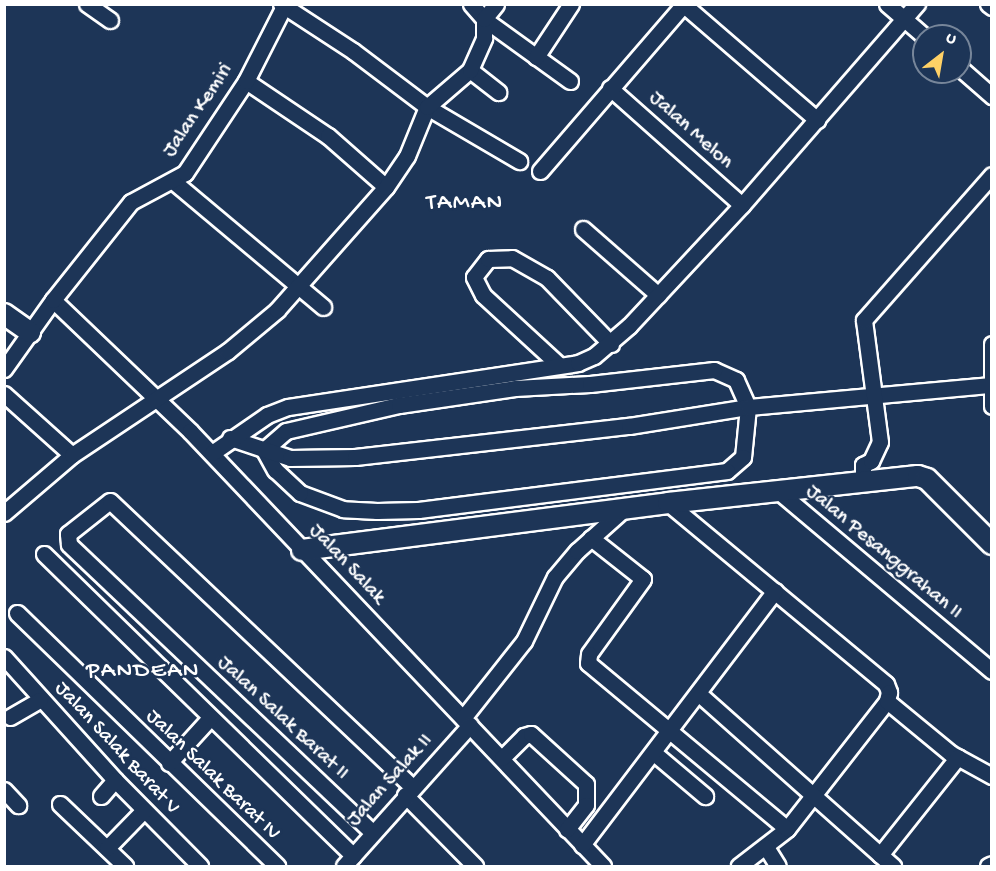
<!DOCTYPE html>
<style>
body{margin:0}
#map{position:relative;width:996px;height:871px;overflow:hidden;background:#1d3557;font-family:"Gochi Hand",sans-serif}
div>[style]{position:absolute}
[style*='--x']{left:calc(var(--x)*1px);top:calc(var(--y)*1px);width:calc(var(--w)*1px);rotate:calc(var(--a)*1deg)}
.roads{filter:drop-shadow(2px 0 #fff) drop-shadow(-2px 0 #fff) drop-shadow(0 2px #fff) drop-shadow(0 -2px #fff)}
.minor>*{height:15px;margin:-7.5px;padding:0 7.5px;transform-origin:7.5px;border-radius:7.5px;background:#1d3557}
.major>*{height:20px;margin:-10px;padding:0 10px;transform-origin:10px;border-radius:10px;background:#1d3557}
span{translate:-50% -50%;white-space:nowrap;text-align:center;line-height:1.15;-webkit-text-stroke:5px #1d3557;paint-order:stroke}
.street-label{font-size:21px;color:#fff}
.quarter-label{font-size:24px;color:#fff;letter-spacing:1.5px}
.frame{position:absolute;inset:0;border:6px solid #fff;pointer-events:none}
.north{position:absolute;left:912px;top:24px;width:60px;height:60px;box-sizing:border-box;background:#1d3557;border:2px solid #77869a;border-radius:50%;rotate:31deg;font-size:16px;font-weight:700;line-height:24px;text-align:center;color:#fff}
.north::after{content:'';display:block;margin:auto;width:21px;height:27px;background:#ffd166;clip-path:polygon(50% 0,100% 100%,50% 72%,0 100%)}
</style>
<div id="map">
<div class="roads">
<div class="minor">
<i style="--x:87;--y:4;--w:28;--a:35"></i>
<i style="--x:281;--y:4;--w:86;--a:33.1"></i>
<i style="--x:353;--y:51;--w:93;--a:37.1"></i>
<i style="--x:427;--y:107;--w:107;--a:30.4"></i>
<i style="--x:471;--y:4;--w:20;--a:49"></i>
<i style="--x:484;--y:19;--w:106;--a:35.8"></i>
<i style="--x:887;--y:4;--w:49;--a:40.9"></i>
<i style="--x:988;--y:4;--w:5;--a:37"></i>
<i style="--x:684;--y:5;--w:176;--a:40.8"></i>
<i style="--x:536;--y:57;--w:64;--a:-56.6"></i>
<i style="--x:960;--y:68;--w:43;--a:41.2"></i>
<i style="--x:470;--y:70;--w:36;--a:38"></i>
<i style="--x:246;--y:81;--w:99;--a:33.9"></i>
<i style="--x:328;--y:136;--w:77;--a:41.3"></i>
<i style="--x:610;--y:88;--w:176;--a:41.6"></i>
<i style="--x:540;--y:171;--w:221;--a:-49.2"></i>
<i style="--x:173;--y:181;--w:196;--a:40"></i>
<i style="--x:583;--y:229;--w:100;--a:41.3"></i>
<i style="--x:53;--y:300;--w:190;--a:43.7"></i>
<i style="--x:190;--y:431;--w:600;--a:46.49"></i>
<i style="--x:992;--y:344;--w:62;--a:90"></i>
<i style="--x:559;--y:365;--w:103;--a:-137.4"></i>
<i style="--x:483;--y:295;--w:20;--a:-117"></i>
<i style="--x:474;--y:277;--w:23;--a:-52"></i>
<i style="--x:488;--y:259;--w:24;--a:-2"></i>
<i style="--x:512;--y:258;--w:40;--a:29.7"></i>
<i style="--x:547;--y:278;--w:92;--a:45.9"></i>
<i style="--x:4;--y:369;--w:85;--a:-54.6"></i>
<i style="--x:53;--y:300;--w:125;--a:-51.5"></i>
<i style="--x:131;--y:202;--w:61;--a:-28.2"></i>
<i style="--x:185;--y:173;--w:110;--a:-56.5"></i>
<i style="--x:246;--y:81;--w:86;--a:-63.1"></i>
<i style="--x:714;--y:370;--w:24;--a:24"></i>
<i style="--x:736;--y:380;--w:30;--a:66"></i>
<i style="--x:748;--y:407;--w:50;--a:95.7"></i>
<i style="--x:743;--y:457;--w:21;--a:139"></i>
<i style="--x:727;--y:471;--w:311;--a:172.8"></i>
<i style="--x:418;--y:510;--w:41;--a:178.6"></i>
<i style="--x:377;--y:511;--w:34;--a:-177"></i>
<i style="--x:343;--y:509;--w:46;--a:-159.6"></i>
<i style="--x:300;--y:493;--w:34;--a:-137"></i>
<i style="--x:275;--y:470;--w:23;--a:-119"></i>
<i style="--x:264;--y:450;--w:29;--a:-41"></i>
<i style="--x:286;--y:431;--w:116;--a:-13"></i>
<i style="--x:399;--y:405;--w:117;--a:-8.3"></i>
<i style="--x:515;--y:388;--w:75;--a:-3.1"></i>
<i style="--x:590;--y:384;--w:125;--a:-6.4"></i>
<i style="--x:4;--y:394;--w:91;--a:41.9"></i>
<i style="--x:230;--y:438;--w:63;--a:18.4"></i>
<i style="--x:290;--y:458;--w:65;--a:-0.9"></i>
<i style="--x:355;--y:457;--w:276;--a:-6.5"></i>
<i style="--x:629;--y:426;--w:121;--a:-9.1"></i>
<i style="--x:748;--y:407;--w:245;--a:-5.2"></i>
<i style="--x:212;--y:453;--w:67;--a:-34.6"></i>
<i style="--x:267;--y:415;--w:22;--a:-21"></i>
<i style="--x:288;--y:407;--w:293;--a:-8.6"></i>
<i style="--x:578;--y:363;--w:17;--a:-24"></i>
<i style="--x:594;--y:356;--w:46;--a:-40.6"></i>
<i style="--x:629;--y:326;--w:166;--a:-47"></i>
<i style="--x:742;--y:205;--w:267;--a:-49"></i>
<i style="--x:863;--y:480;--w:15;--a:-90"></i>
<i style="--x:863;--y:465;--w:9;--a:-27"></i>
<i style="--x:871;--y:461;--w:21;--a:-65"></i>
<i style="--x:880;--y:442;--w:123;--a:-97.5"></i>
<i style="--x:864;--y:320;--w:193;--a:-48.6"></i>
<i style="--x:777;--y:490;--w:281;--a:40.1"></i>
<i style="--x:668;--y:503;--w:283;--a:39.7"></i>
<i style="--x:886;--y:684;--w:9;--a:69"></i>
<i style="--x:889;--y:692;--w:9;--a:103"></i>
<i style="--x:887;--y:701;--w:162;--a:128"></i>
<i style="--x:787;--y:829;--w:61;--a:142.4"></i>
<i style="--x:4;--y:513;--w:89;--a:-40.5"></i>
<i style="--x:72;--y:455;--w:187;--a:-33.7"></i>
<i style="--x:228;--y:351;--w:64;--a:-39.9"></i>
<i style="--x:277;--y:310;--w:164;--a:-48.5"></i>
<i style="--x:386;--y:187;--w:37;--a:-56"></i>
<i style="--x:407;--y:156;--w:53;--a:-67.8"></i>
<i style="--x:427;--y:107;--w:57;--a:-40.7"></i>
<i style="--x:470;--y:70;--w:35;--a:-66"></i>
<i style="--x:484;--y:38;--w:19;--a:-90"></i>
<i style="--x:484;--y:19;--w:19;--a:-51"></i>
<i style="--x:591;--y:538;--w:66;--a:38.3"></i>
<i style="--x:643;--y:579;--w:92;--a:125.8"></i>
<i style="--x:589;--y:654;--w:9;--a:96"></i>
<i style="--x:588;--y:663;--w:259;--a:39.8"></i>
<i style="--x:44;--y:554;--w:432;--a:44.3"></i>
<i style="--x:17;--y:613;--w:363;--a:44.2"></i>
<i style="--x:4;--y:657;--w:166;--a:47.9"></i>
<i style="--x:115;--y:780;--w:121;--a:45.3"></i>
<i style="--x:698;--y:693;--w:261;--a:41.6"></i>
<i style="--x:887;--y:701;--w:82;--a:39.5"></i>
<i style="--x:950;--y:753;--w:48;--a:28.7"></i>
<i style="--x:10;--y:717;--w:34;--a:-30"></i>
<i style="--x:463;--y:718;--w:98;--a:-51.6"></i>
<i style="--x:524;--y:641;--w:71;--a:-64.2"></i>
<i style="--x:555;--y:577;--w:34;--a:-50"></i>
<i style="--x:577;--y:551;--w:63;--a:-41.8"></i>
<i style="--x:654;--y:753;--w:67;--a:40.1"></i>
<i style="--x:502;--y:758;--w:31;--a:-45"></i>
<i style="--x:524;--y:736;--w:7;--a:-16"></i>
<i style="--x:531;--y:734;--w:74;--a:42.3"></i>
<i style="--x:586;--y:784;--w:21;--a:90"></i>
<i style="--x:586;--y:805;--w:31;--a:128"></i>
<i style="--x:169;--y:763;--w:61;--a:-47.7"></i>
<i style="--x:4;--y:790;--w:21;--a:47"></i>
<i style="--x:405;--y:795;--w:100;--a:45.4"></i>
<i style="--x:101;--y:796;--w:21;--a:-49"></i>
<i style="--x:60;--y:804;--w:90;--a:43.6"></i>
<i style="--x:372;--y:832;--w:418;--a:-136.5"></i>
<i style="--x:69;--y:544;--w:10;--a:-96"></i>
<i style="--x:68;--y:534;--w:53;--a:-38.2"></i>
<i style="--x:110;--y:501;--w:416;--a:43.4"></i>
<i style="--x:582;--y:845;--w:319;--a:-52.8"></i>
<i style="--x:766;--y:847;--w:22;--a:58"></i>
<i style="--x:107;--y:848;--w:52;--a:-45.8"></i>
<i style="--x:880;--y:855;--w:125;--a:-51.5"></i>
<i style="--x:344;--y:866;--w:189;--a:-48.2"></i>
<i style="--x:988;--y:866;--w:4;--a:-27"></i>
</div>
<div class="major">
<i style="--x:4;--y:314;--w:32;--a:35"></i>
<i style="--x:302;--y:550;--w:369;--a:-7.3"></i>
<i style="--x:668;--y:503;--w:251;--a:-6.2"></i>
<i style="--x:918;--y:476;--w:9;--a:18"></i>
<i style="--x:927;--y:479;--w:92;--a:45"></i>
</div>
</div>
<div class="street-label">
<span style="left:199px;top:111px;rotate:-56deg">Jalan Kemiri</span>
<span style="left:690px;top:131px;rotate:42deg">Jalan Melon</span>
<span style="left:883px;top:553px;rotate:40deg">Jalan Pesanggrahan II</span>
<span style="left:346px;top:565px;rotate:47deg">Jalan Salak</span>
<span style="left:282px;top:719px;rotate:43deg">Jalan Salak Barat II</span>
<span style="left:116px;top:749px;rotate:47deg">Jalan Salak Barat V</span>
<span style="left:212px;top:776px;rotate:44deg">Jalan Salak Barat IV</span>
<span style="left:391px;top:781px;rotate:-48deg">Jalan Salak II</span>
</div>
<div class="quarter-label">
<span style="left:465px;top:204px">TAMAN</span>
<span style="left:143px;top:672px">PANDEAN</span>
</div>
<div class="frame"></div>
<div class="north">U</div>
</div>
